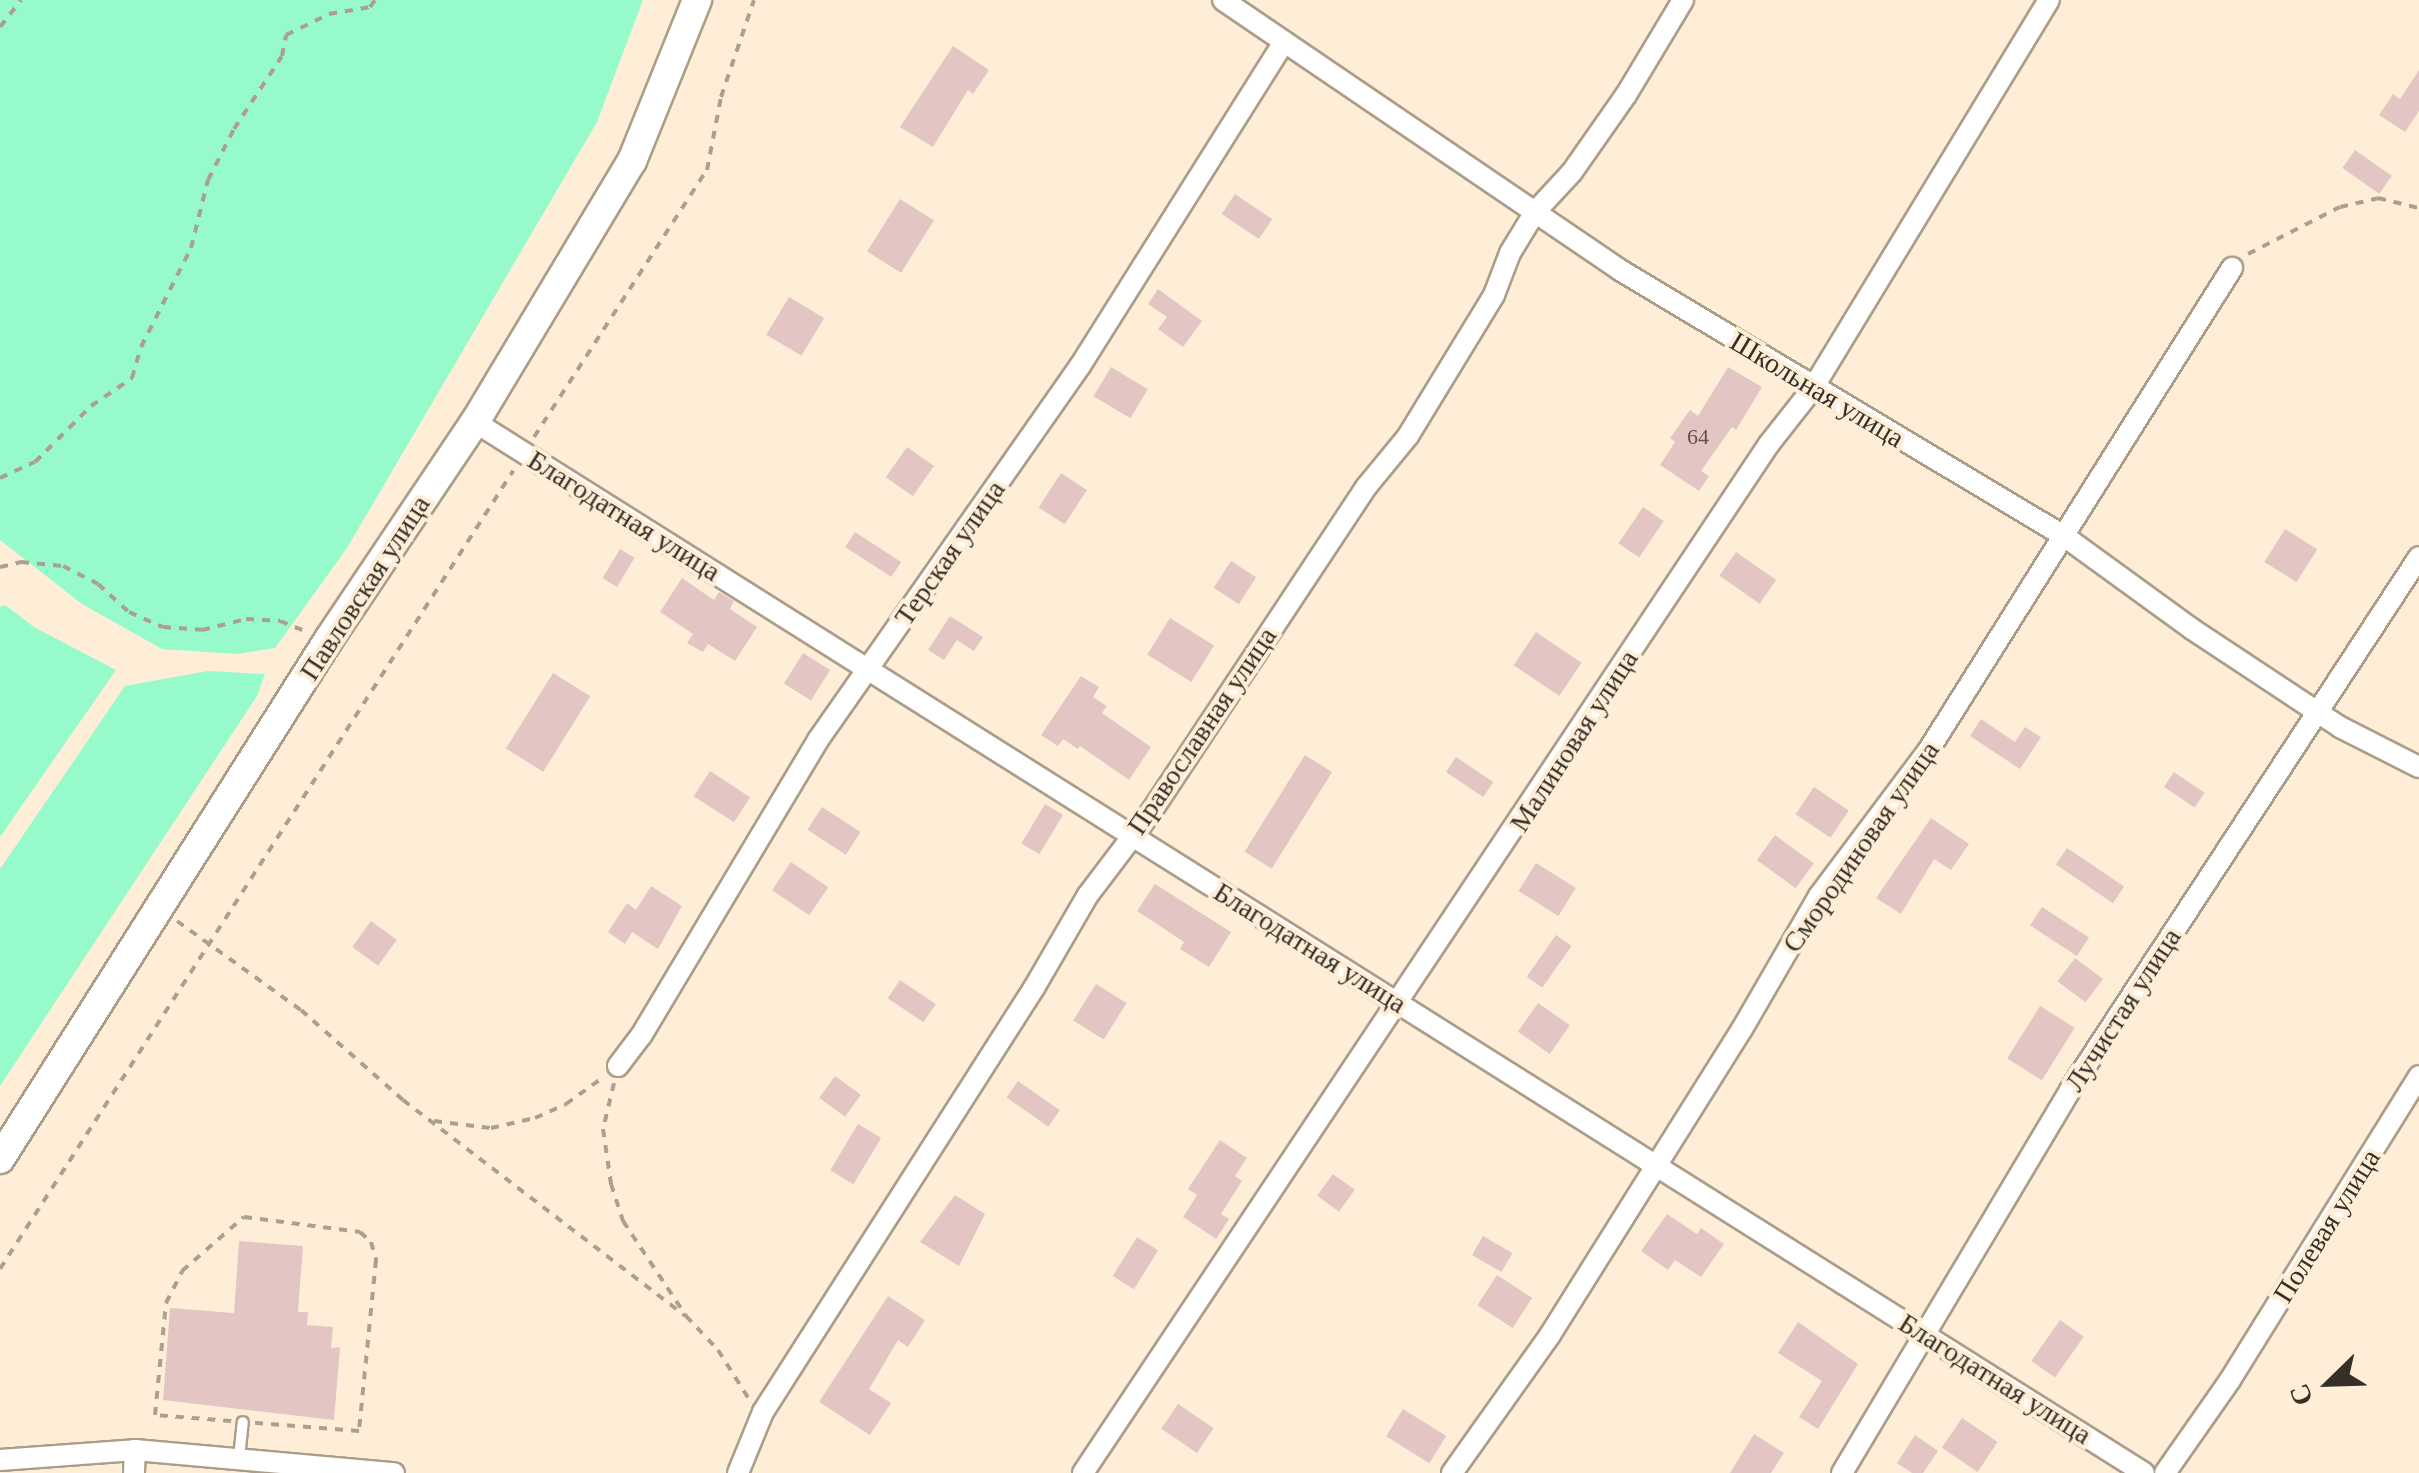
<!DOCTYPE html>
<meta charset="utf-8">
<style>
body{margin:0}
#map{position:relative;width:2419px;height:1473px;overflow:hidden;background:#feeed8;font-family:Georgia,serif}
div>[style]{position:absolute}
[style*='--x']{left:calc(var(--x)*1px);top:calc(var(--y)*1px);width:calc(var(--w)*1px);rotate:calc(var(--a)*1deg)}
.green>*{inset:0;background:#97faca}
.building>*{inset:0;background:#e3c6c3;transform-origin:0 0}
.path>*{height:4px;margin-top:-2px;transform-origin:0;background:repeating-linear-gradient(90deg,#ab9f8f 0 8px,transparent 0 16px)}
.roads{filter:drop-shadow(2px 0 #ac9d89) drop-shadow(-2px 0 #ac9d89) drop-shadow(0 2px #ac9d89) drop-shadow(0 -2px #ac9d89)}
.lane>*{height:10px;margin:-5px;padding:0 5px;transform-origin:5px;border-radius:5px;background:#fff}
.street>*{height:20px;margin:-10px;padding:0 10px;transform-origin:10px;border-radius:10px;background:#fff}
.secondary>*{height:28px;margin:-14px;padding:0 14px;transform-origin:14px;border-radius:14px;background:#fff}
span{translate:-50% -50%;white-space:nowrap;text-align:center;line-height:1.15;-webkit-text-stroke:8px #feeed8;paint-order:stroke}
.number-label{font-size:22px;color:#60554e}
.number-label span{-webkit-text-stroke-width:0}
.street-label{font-size:28px;color:#352f27}
.north{position:absolute;left:2279px;top:1333px;width:100px;height:100px;-webkit-text-stroke:8px #feeed8;paint-order:stroke;rotate:247deg;font-size:28px;font-weight:700;line-height:40px;text-align:center;color:#352f27}
.north::after{content:'';display:block;margin:auto;width:35px;height:45px;background:#352f27;clip-path:polygon(50% 0,100% 100%,50% 72%,0 100%)}
</style>
<div id="map">
<div class="green">
<i style="clip-path:polygon(0 0,643px 0,597px 122px,347px 548px,275px 648px,237px 654px,162px 649px,82px 604px,0 540px)"></i>
<i style="clip-path:polygon(5px 605px,34px 627px,116px 670px,0 837px,0 607px)"></i>
<i style="clip-path:polygon(208px 671px,265px 674px,257px 696px,0 1086px,0 869px,125px 686px)"></i>
</div>
<div class="building">
<i style="clip-path:polygon(953px 46px,989px 70px,973px 94px,968px 90px,933px 147px,900px 127px)"></i>
<i style="clip-path:polygon(2419px 70px,2419px 111px,2405px 132px,2379px 115px,2393px 94px,2400px 99px)"></i>
<i style="left:2355px;top:150px;width:45px;height:22px;rotate:35deg"></i>
<i style="left:1235px;top:194px;width:45px;height:24px;rotate:34deg"></i>
<i style="left:900px;top:199px;width:40px;height:62px;rotate:32deg"></i>
<i style="clip-path:polygon(1158px 289px,1202px 321px,1183px 347px,1158px 329px,1167px 317px,1148px 304px)"></i>
<i style="left:789px;top:297px;width:41px;height:44px;rotate:31deg"></i>
<i style="left:1111px;top:367px;width:43px;height:34px;rotate:31deg"></i>
<i style="clip-path:polygon(1728px 367px,1762px 387px,1736px 430px,1732px 427px,1701px 471px,1709px 476px,1699px 491px,1660px 465px,1675px 442px,1670px 438px,1690px 410px,1698px 416px)"></i>
<i style="left:907px;top:447px;width:33px;height:37px;rotate:35deg"></i>
<i style="left:1061px;top:473px;width:31px;height:41px;rotate:33deg"></i>
<i style="left:1643px;top:507px;width:25px;height:44px;rotate:34deg"></i>
<i style="left:2285px;top:529px;width:38px;height:39px;rotate:32deg"></i>
<i style="left:855px;top:532px;width:55px;height:18px;rotate:33deg"></i>
<i style="left:620px;top:549px;width:17px;height:34px;rotate:31deg"></i>
<i style="left:1736px;top:552px;width:49px;height:29px;rotate:35deg"></i>
<i style="left:1231px;top:561px;width:30px;height:32px;rotate:33deg"></i>
<i style="clip-path:polygon(682px 578px,714px 600px,719px 592px,734px 601px,730px 609px,757px 627px,735px 661px,708px 644px,703px 652px,687px 643px,693px 634px,660px 612px)"></i>
<i style="clip-path:polygon(950px 616px,983px 637px,974px 651px,957px 640px,944px 660px,928px 650px)"></i>
<i style="left:1170px;top:618px;width:52px;height:43px;rotate:32deg"></i>
<i style="left:1536px;top:632px;width:55px;height:40px;rotate:34deg"></i>
<i style="left:803px;top:653px;width:32px;height:36px;rotate:32deg"></i>
<i style="left:553px;top:673px;width:44px;height:89px;rotate:32deg"></i>
<i style="clip-path:polygon(1081px 676px,1099px 687px,1093px 697px,1107px 706px,1102px 713px,1151px 747px,1129px 780px,1080px 746px,1078px 749px,1063px 739px,1058px 746px,1041px 735px)"></i>
<i style="clip-path:polygon(1981px 719px,2015px 742px,2025px 727px,2041px 737px,2020px 769px,1970px 736px)"></i>
<i style="left:1305px;top:755px;width:32px;height:114px;rotate:32deg"></i>
<i style="left:1456px;top:757px;width:45px;height:18px;rotate:34deg"></i>
<i style="left:710px;top:771px;width:48px;height:30px;rotate:33deg"></i>
<i style="left:2174px;top:772px;width:37px;height:18px;rotate:34deg"></i>
<i style="left:1814px;top:787px;width:42px;height:33px;rotate:34deg"></i>
<i style="left:1045px;top:804px;width:21px;height:46px;rotate:31deg"></i>
<i style="left:822px;top:807px;width:46px;height:27px;rotate:33deg"></i>
<i style="clip-path:polygon(1931px 818px,1969px 844px,1951px 870px,1934px 859px,1901px 914px,1876px 898px)"></i>
<i style="left:1775px;top:835px;width:48px;height:31px;rotate:36deg"></i>
<i style="left:2067px;top:848px;width:69px;height:20px;rotate:34deg"></i>
<i style="left:791px;top:862px;width:45px;height:34px;rotate:34deg"></i>
<i style="left:1536px;top:863px;width:47px;height:33px;rotate:32deg"></i>
<i style="clip-path:polygon(1155px 884px,1231px 932px,1209px 967px,1180px 949px,1184px 942px,1137px 911px)"></i>
<i style="clip-path:polygon(651px 886px,682px 906px,658px 949px,632px 932px,625px 944px,608px 932px,627px 903px,636px 910px)"></i>
<i style="left:2042px;top:907px;width:56px;height:22px;rotate:33deg"></i>
<i style="left:371px;top:921px;width:32px;height:32px;rotate:36deg"></i>
<i style="left:1556px;top:935px;width:19px;height:51px;rotate:35deg"></i>
<i style="left:2075px;top:958px;width:35px;height:29px;rotate:37deg"></i>
<i style="left:900px;top:980px;width:43px;height:22px;rotate:34deg"></i>
<i style="left:1096px;top:984px;width:36px;height:43px;rotate:32deg"></i>
<i style="left:1538px;top:1003px;width:39px;height:35px;rotate:35deg"></i>
<i style="left:2040px;top:1006px;width:41px;height:62px;rotate:32deg"></i>
<i style="left:835px;top:1076px;width:32px;height:27px;rotate:36deg"></i>
<i style="left:1018px;top:1081px;width:51px;height:20px;rotate:35deg"></i>
<i style="left:858px;top:1124px;width:27px;height:54px;rotate:31deg"></i>
<i style="clip-path:polygon(1220px 1140px,1247px 1158px,1235px 1176px,1242px 1181px,1221px 1214px,1229px 1219px,1216px 1239px,1183px 1217px,1197px 1195px,1188px 1189px)"></i>
<i style="left:1333px;top:1174px;width:27px;height:27px;rotate:36deg"></i>
<i style="clip-path:polygon(955px 1195px,985px 1214px,959px 1266px,920px 1242px)"></i>
<i style="clip-path:polygon(1667px 1214px,1697px 1234px,1701px 1228px,1724px 1244px,1701px 1277px,1675px 1260px,1668px 1270px,1641px 1251px)"></i>
<i style="left:1483px;top:1236px;width:34px;height:22px;rotate:30deg"></i>
<i style="left:1137px;top:1237px;width:25px;height:46px;rotate:32deg"></i>
<i style="clip-path:polygon(239px 1241px,303px 1246px,298px 1312px,308px 1312px,307px 1325px,333px 1327px,331px 1348px,340px 1347px,334px 1420px,163px 1400px,170px 1308px,234px 1313px)"></i>
<i style="left:1497px;top:1275px;width:42px;height:36px;rotate:33deg"></i>
<i style="clip-path:polygon(888px 1296px,925px 1320px,908px 1347px,898px 1340px,869px 1389px,891px 1403px,870px 1435px,819px 1402px)"></i>
<i style="left:2060px;top:1320px;width:29px;height:50px;rotate:35deg"></i>
<i style="clip-path:polygon(1798px 1322px,1858px 1364px,1818px 1429px,1799px 1417px,1822px 1381px,1778px 1353px)"></i>
<i style="left:1178px;top:1404px;width:43px;height:30px;rotate:34deg"></i>
<i style="left:1403px;top:1409px;width:51px;height:32px;rotate:32deg"></i>
<i style="left:1962px;top:1418px;width:43px;height:36px;rotate:34deg"></i>
<i style="clip-path:polygon(1754px 1434px,1784px 1453px,1771px 1473px,1730px 1473px)"></i>
<i style="clip-path:polygon(1915px 1435px,1938px 1451px,1923px 1473px,1912px 1473px,1897px 1463px)"></i>
</div>
<div class="path">
<i style="--x:0;--y:27;--w:34;--a:-52"></i>
<i style="--x:2248;--y:254;--w:103;--a:-27.1"></i>
<i style="--x:2340;--y:207;--w:39;--a:-13"></i>
<i style="--x:2378;--y:198;--w:42;--a:13.7"></i>
<i style="--x:534;--y:437;--w:318;--a:-57.1"></i>
<i style="--x:707;--y:170;--w:74;--a:-79.1"></i>
<i style="--x:721;--y:97;--w:102;--a:-71.2"></i>
<i style="--x:0;--y:478;--w:38;--a:-25"></i>
<i style="--x:35;--y:462;--w:79;--a:-45"></i>
<i style="--x:91;--y:406;--w:50;--a:-34.3"></i>
<i style="--x:132;--y:378;--w:32;--a:-74"></i>
<i style="--x:141;--y:347;--w:111;--a:-63.2"></i>
<i style="--x:191;--y:248;--w:70;--a:-76"></i>
<i style="--x:208;--y:180;--w:57;--a:-63"></i>
<i style="--x:234;--y:129;--w:87;--a:-56.7"></i>
<i style="--x:282;--y:56;--w:21;--a:-79"></i>
<i style="--x:286;--y:35;--w:48;--a:-26"></i>
<i style="--x:329;--y:14;--w:42;--a:-9.7"></i>
<i style="--x:370;--y:7;--w:9;--a:-54"></i>
<i style="--x:0;--y:567;--w:22;--a:-13"></i>
<i style="--x:21;--y:562;--w:42;--a:5.4"></i>
<i style="--x:63;--y:566;--w:39;--a:27"></i>
<i style="--x:98;--y:584;--w:42;--a:42.1"></i>
<i style="--x:129;--y:612;--w:37;--a:24"></i>
<i style="--x:163;--y:627;--w:39;--a:4"></i>
<i style="--x:202;--y:630;--w:45;--a:-14"></i>
<i style="--x:246;--y:619;--w:34;--a:3"></i>
<i style="--x:280;--y:621;--w:27;--a:22"></i>
<i style="--x:177;--y:921;--w:153;--a:35.7"></i>
<i style="--x:301;--y:1010;--w:136;--a:41.4"></i>
<i style="--x:403;--y:1100;--w:356;--a:37.4"></i>
<i style="--x:614;--y:1083;--w:47;--a:103.4"></i>
<i style="--x:603;--y:1129;--w:56;--a:81.7"></i>
<i style="--x:611;--y:1184;--w:39;--a:72"></i>
<i style="--x:623;--y:1221;--w:114;--a:56.4"></i>
<i style="--x:686;--y:1316;--w:47;--a:46.7"></i>
<i style="--x:718;--y:1350;--w:58;--a:57.7"></i>
<i style="--x:434;--y:1121;--w:57;--a:7"></i>
<i style="--x:491;--y:1128;--w:45;--a:-12.8"></i>
<i style="--x:535;--y:1118;--w:34;--a:-24"></i>
<i style="--x:566;--y:1104;--w:44;--a:-35.8"></i>
<i style="--x:244;--y:1217;--w:117;--a:7.4"></i>
<i style="--x:360;--y:1232;--w:15;--a:42"></i>
<i style="--x:371;--y:1242;--w:19;--a:74"></i>
<i style="--x:376;--y:1260;--w:172;--a:95.7"></i>
<i style="--x:359;--y:1431;--w:205;--a:-175.5"></i>
<i style="--x:155;--y:1415;--w:113;--a:-84.4"></i>
<i style="--x:166;--y:1303;--w:36;--a:-63"></i>
<i style="--x:182;--y:1271;--w:82;--a:-41.1"></i>
<i style="--x:0;--y:1269;--w:949;--a:-57.26"></i>
</div>
<div class="roads">
<div class="lane">
<i style="--x:239;--y:1458;--w:36;--a:-84"></i>
</div>
<div class="street">
<i style="--x:1223;--y:0;--w:480;--a:34.2"></i>
<i style="--x:1620;--y:270;--w:518;--a:30.93"></i>
<i style="--x:2064;--y:536;--w:158;--a:36"></i>
<i style="--x:2192;--y:629;--w:178;--a:33.5"></i>
<i style="--x:2340;--y:727;--w:89;--a:26.9"></i>
<i style="--x:475;--y:422;--w:1972;--a:32.2"></i>
<i style="--x:618;--y:1066;--w:38;--a:-53"></i>
<i style="--x:641;--y:1036;--w:345;--a:-59.1"></i>
<i style="--x:818;--y:740;--w:457;--a:-55"></i>
<i style="--x:1080;--y:366;--w:383;--a:-57.8"></i>
<i style="--x:0;--y:1460;--w:135;--a:-4.2"></i>
<i style="--x:135;--y:1450;--w:260;--a:5.1"></i>
<i style="--x:134;--y:1473;--w:23;--a:-88"></i>
<i style="--x:738;--y:1473;--w:66;--a:-67.7"></i>
<i style="--x:763;--y:1412;--w:503;--a:-57.42"></i>
<i style="--x:1034;--y:988;--w:108;--a:-59.9"></i>
<i style="--x:1088;--y:895;--w:104;--a:-52.8"></i>
<i style="--x:1151;--y:812;--w:391;--a:-56.5"></i>
<i style="--x:1367;--y:486;--w:65;--a:-50.6"></i>
<i style="--x:1408;--y:436;--w:165;--a:-58.6"></i>
<i style="--x:1494;--y:295;--w:45;--a:-69.1"></i>
<i style="--x:1510;--y:253;--w:48;--a:-58.6"></i>
<i style="--x:1535;--y:212;--w:54;--a:-47.2"></i>
<i style="--x:1572;--y:172;--w:94;--a:-55"></i>
<i style="--x:1626;--y:95;--w:111;--a:-59"></i>
<i style="--x:1083;--y:1473;--w:1237;--a:-56.31"></i>
<i style="--x:1769;--y:444;--w:71;--a:-51.8"></i>
<i style="--x:1813;--y:388;--w:454;--a:-58.7"></i>
<i style="--x:1452;--y:1473;--w:169;--a:-54.6"></i>
<i style="--x:1550;--y:1335;--w:361;--a:-57.9"></i>
<i style="--x:1742;--y:1029;--w:154;--a:-59.9"></i>
<i style="--x:1819;--y:896;--w:181;--a:-53.1"></i>
<i style="--x:1928;--y:751;--w:571;--a:-57.81"></i>
<i style="--x:1842;--y:1473;--w:446;--a:-59.2"></i>
<i style="--x:2070;--y:1090;--w:637;--a:-56.78"></i>
<i style="--x:2165;--y:1473;--w:113;--a:-55"></i>
<i style="--x:2230;--y:1380;--w:358;--a:-58.1"></i>
</div>
<div class="secondary">
<i style="--x:0;--y:1159;--w:615;--a:-57.68"></i>
<i style="--x:329;--y:639;--w:262;--a:-56.1"></i>
<i style="--x:475;--y:422;--w:305;--a:-59"></i>
<i style="--x:632;--y:161;--w:174;--a:-68"></i>
</div>
</div>
<div class="number-label">
<span style="left:1698px;top:437px">64</span>
</div>
<div class="street-label">
<span style="left:1817px;top:390px;rotate:31deg">Школьная улица</span>
<span style="left:624px;top:516px;rotate:32deg">Благодатная улица</span>
<span style="left:950px;top:553px;rotate:-55deg">Терская улица</span>
<span style="left:365px;top:588px;rotate:-57deg">Павловская улица</span>
<span style="left:1202px;top:731px;rotate:-56deg">Православная улица</span>
<span style="left:1574px;top:741px;rotate:-57deg">Малиновая улица</span>
<span style="left:1861px;top:847px;rotate:-55deg">Смородиновая улица</span>
<span style="left:1310px;top:948px;rotate:32deg">Благодатная улица</span>
<span style="left:2123px;top:1010px;rotate:-57deg">Лучистая улица</span>
<span style="left:2327px;top:1226px;rotate:-58deg">Полевая улица</span>
<span style="left:1995px;top:1379px;rotate:32deg">Благодатная улица</span>
</div>
<div class="north">С</div>
</div>
